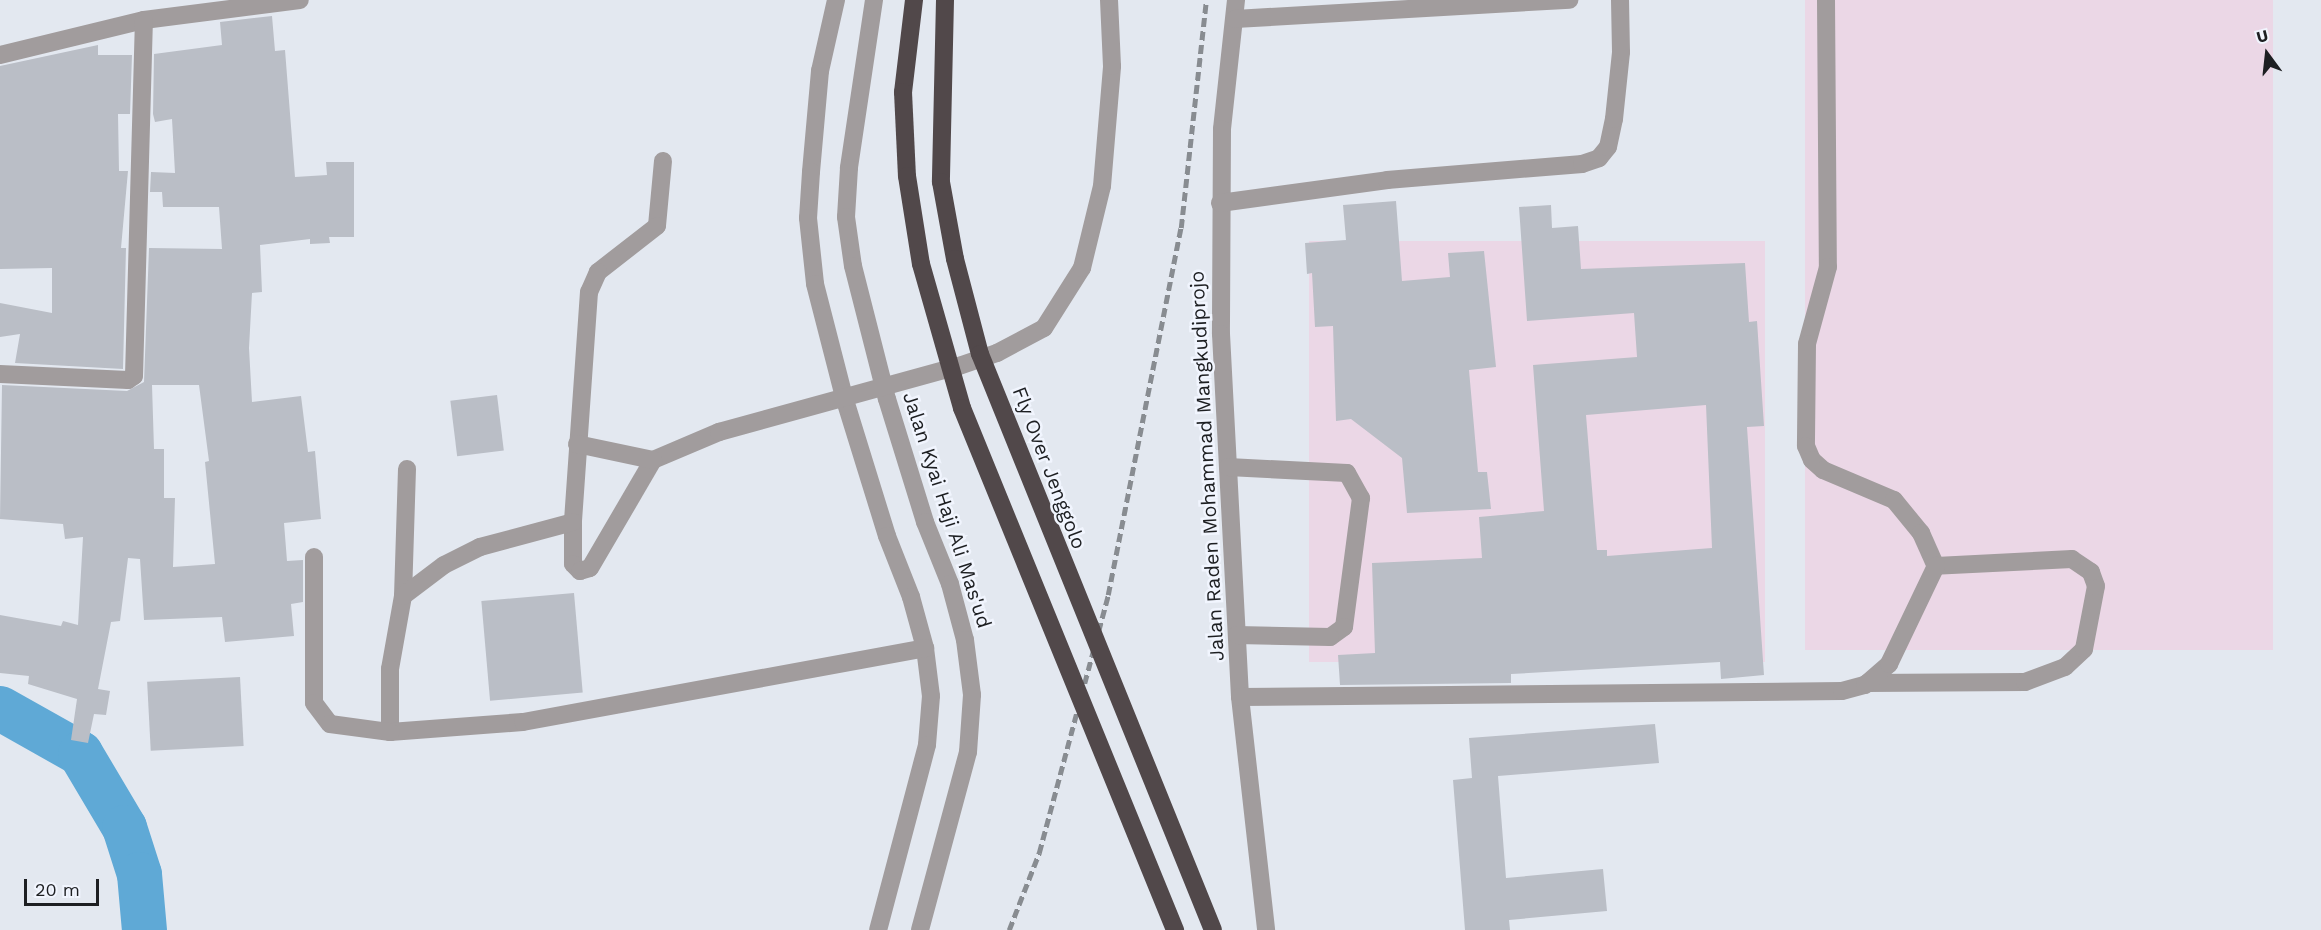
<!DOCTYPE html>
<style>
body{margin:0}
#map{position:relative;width:2321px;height:930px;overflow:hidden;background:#e3e8f0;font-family:"Work Sans",sans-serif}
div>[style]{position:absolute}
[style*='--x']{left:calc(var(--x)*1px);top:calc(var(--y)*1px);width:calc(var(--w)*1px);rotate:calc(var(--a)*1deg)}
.education>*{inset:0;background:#ebd7e6;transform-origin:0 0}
.river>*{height:45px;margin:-22.5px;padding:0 22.5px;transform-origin:22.5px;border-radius:22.5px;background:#5fa9d6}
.building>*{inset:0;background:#babec6;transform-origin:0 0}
.minor>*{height:18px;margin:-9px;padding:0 9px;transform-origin:9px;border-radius:9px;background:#a19c9d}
.rail>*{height:4.5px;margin-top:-2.25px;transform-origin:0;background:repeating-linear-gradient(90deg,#888c91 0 9px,transparent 0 13.5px)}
.highway-bridge>*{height:18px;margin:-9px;padding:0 9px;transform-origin:9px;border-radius:9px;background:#51484a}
span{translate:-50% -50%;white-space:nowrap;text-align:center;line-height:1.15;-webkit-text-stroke:5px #f1f5fe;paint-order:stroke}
.street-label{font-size:20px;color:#1d1f22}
.north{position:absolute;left:2237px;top:24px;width:60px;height:60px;-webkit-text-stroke:4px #f1f5fe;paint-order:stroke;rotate:345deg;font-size:16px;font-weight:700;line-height:24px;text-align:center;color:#1d1f22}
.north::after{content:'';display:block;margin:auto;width:21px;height:27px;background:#1d1f22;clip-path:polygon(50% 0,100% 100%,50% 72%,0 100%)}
.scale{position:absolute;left:24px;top:879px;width:75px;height:27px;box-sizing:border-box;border:3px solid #1d1f22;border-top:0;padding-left:8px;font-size:18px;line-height:21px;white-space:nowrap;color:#1d1f22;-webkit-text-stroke:4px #f1f5fe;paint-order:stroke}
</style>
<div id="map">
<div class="education">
<i style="left:1805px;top:0;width:468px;height:650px"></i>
<i style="left:1765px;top:241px;width:421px;height:456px;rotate:90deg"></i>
</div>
<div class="river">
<i style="--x:0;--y:708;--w:92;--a:29.4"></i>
<i style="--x:80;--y:753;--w:86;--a:59.3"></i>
<i style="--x:124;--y:827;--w:49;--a:72.3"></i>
<i style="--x:139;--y:874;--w:56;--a:84.9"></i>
</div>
<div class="building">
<i style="clip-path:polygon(evenodd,272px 16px,275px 51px,285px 50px,295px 177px,327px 175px,326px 162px,354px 162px,354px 237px,329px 237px,330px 243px,310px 244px,310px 239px,260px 245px,262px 292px,252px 293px,249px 348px,252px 402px,301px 396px,308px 452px,315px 451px,321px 519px,284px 523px,287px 561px,303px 560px,303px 602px,291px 604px,294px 636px,225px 642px,222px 617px,144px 620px,140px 559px,128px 558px,120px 621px,111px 622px,98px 689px,110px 691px,106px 715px,94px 714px,88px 743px,71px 740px,77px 699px,28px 684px,29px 676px,0 673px,0 615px,61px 626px,63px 621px,78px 625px,83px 537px,65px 539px,63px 524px,0 519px,2px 385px,127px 391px,144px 382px,149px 248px,222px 249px,219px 207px,163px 207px,162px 192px,150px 192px,151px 172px,175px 173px,172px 119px,155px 122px,153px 114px,154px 54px,222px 45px,220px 22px,272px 16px,152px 385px,199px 385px,209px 461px,205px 462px,215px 564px,173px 567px,175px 498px,164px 498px,164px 449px,154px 449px,152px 385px)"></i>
<i style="clip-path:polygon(98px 45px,98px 55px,132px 55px,130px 114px,118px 114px,119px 171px,128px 171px,121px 248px,126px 248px,123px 369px,15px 363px,20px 334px,0 337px,0 303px,52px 313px,52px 268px,0 269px,0 66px)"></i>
<i style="clip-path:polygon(1396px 201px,1402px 281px,1450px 277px,1448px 253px,1484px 251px,1496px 367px,1469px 370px,1478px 472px,1487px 472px,1491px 509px,1407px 513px,1402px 458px,1351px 419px,1336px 421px,1333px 326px,1315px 327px,1312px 273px,1307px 274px,1305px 243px,1346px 240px,1343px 205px)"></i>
<i style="clip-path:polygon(evenodd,1551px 205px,1552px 228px,1578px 226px,1581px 269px,1745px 263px,1749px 322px,1757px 321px,1764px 426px,1747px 427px,1764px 675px,1721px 679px,1720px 662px,1511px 674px,1511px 683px,1340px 685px,1338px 655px,1375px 653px,1372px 563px,1482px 558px,1479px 517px,1544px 511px,1533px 365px,1637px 357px,1634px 313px,1527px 321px,1519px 207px,1551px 205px,1706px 405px,1712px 548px,1607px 556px,1607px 550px,1597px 550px,1586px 415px,1706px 405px)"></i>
<i style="left:497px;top:395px;width:56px;height:47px;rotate:83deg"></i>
<i style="left:574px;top:593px;width:100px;height:93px;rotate:85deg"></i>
<i style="left:240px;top:677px;width:69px;height:93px;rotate:87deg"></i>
<i style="clip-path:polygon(1655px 724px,1659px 763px,1498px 776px,1506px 878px,1603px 869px,1607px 911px,1509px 920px,1510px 930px,1465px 930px,1453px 780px,1472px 778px,1469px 738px)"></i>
</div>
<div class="minor">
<i style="--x:836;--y:0;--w:73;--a:102.7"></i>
<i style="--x:820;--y:71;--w:101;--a:95.1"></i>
<i style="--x:811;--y:172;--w:46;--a:93.7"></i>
<i style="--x:808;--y:218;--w:66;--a:83.9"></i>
<i style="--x:815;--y:284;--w:117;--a:75.6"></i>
<i style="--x:844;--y:397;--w:145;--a:72.8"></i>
<i style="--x:887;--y:536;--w:66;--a:68.5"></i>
<i style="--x:911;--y:597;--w:53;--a:74.6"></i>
<i style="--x:925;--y:648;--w:48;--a:82.9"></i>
<i style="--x:931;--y:696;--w:49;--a:94.7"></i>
<i style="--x:927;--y:745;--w:191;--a:104.8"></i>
<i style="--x:874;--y:0;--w:170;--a:98.5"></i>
<i style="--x:849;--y:168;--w:49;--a:93.5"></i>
<i style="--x:846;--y:217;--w:49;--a:81.9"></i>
<i style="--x:853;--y:266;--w:137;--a:75.7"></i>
<i style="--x:887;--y:399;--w:129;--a:72.8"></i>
<i style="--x:925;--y:522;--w:67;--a:68"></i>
<i style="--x:950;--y:584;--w:58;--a:75"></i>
<i style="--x:965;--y:640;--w:55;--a:82.7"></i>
<i style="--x:972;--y:695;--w:57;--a:94"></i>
<i style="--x:968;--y:752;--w:184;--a:105.1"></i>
<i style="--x:1236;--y:0;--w:130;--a:96.2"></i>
<i style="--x:1222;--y:129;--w:205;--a:90.3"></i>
<i style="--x:1221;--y:334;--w:363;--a:87"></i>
<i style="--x:1240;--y:697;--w:234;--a:83.6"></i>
<i style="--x:1826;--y:0;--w:267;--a:89.6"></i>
<i style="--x:1828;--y:267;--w:80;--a:105.3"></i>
<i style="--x:1807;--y:344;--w:102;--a:90.6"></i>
<i style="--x:1806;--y:446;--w:15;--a:67"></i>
<i style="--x:1812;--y:460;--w:15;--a:42"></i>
<i style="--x:1823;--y:470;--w:77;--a:22.9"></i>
<i style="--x:1894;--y:500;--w:43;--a:50.7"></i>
<i style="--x:1921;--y:533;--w:36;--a:66"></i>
<i style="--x:1235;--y:19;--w:335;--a:-3.3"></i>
<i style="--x:0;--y:55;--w:148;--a:-13.7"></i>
<i style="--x:144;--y:20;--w:157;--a:-7.3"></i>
<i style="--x:663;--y:161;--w:65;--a:95.3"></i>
<i style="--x:657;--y:226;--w:75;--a:142.1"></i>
<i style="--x:598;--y:272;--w:22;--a:114"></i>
<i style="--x:589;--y:292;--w:231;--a:94"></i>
<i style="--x:573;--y:522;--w:42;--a:90"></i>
<i style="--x:573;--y:564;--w:10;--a:45"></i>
<i style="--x:580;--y:571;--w:10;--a:-17"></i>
<i style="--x:590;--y:568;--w:125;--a:-59.7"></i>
<i style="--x:653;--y:460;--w:72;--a:-23"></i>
<i style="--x:719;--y:432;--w:249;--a:-15.4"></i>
<i style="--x:959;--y:366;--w:40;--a:-18.9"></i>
<i style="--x:997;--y:353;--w:53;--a:-28"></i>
<i style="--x:1044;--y:328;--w:71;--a:-57.7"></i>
<i style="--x:1082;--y:268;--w:84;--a:-76.3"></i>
<i style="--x:1102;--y:186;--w:120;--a:-85.2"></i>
<i style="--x:1112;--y:66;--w:66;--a:-92.6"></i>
<i style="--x:1220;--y:203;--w:169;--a:-7.8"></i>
<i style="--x:1387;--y:180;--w:196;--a:-4.7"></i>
<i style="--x:1582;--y:164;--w:18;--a:-19"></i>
<i style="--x:1599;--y:158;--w:14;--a:-51"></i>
<i style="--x:1608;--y:147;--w:29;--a:-78"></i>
<i style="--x:1614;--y:119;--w:67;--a:-84"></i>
<i style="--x:1621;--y:52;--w:52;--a:-91.1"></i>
<i style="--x:0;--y:374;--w:128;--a:2.7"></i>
<i style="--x:128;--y:380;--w:7;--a:-34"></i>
<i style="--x:134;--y:376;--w:356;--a:-88.4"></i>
<i style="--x:577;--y:444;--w:78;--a:11.9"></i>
<i style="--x:1228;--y:467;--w:119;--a:2.9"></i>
<i style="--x:1347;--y:473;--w:29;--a:61"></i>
<i style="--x:1361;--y:498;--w:130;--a:97.5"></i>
<i style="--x:1344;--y:627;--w:17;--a:144"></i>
<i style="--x:1330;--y:637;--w:93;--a:-178.8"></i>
<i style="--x:407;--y:469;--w:127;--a:91.8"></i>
<i style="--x:403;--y:596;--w:74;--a:100.1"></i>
<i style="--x:390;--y:669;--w:63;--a:90"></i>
<i style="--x:390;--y:732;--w:133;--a:-4.3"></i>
<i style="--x:523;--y:722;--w:409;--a:-10.4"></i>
<i style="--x:314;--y:557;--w:146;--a:90"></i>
<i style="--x:314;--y:703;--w:26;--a:53"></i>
<i style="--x:330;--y:724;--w:61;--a:7.6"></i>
<i style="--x:403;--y:596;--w:51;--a:-37.1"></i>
<i style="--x:444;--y:565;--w:40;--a:-26.6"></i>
<i style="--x:480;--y:547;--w:96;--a:-15"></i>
<i style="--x:1867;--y:683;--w:158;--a:-0.4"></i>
<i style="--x:2025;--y:682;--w:43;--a:-20.6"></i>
<i style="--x:2065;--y:667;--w:26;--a:-43"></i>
<i style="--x:2084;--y:649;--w:64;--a:-79.2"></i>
<i style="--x:2096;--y:586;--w:15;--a:-110"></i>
<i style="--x:2091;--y:572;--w:23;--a:-146"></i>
<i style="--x:2072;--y:559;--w:136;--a:177.1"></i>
<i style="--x:1240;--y:697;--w:602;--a:-0.57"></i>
<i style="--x:1842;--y:691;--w:24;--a:-15"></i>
<i style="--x:1865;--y:685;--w:32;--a:-41"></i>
<i style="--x:1889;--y:664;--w:109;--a:-64.4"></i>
</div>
<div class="rail">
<i style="--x:1009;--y:930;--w:83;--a:-68.7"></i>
<i style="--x:1039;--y:853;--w:267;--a:-75"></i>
<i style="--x:1108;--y:595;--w:374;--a:-78.8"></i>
<i style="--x:1181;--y:228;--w:229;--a:-83.7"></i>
</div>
<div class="highway-bridge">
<i style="--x:914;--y:0;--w:93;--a:96.8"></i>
<i style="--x:903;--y:92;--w:84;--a:87.3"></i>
<i style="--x:907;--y:176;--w:89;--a:81"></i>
<i style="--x:921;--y:264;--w:150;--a:74.1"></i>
<i style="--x:962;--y:408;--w:564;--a:67.8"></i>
<i style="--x:945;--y:0;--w:182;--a:91.3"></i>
<i style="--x:941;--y:182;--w:78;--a:79.7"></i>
<i style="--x:955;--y:259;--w:98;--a:75.3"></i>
<i style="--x:980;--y:354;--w:621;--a:67.98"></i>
</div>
<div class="street-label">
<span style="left:1207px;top:466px;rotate:-93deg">Jalan Raden Mohammad Mangkudiprojo</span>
<span style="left:1049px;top:468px;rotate:69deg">Fly Over Jenggolo</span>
<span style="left:947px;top:510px;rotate:72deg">Jalan Kyai Haji Ali Mas'ud</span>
</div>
<div class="north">U</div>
<div class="scale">20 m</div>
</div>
